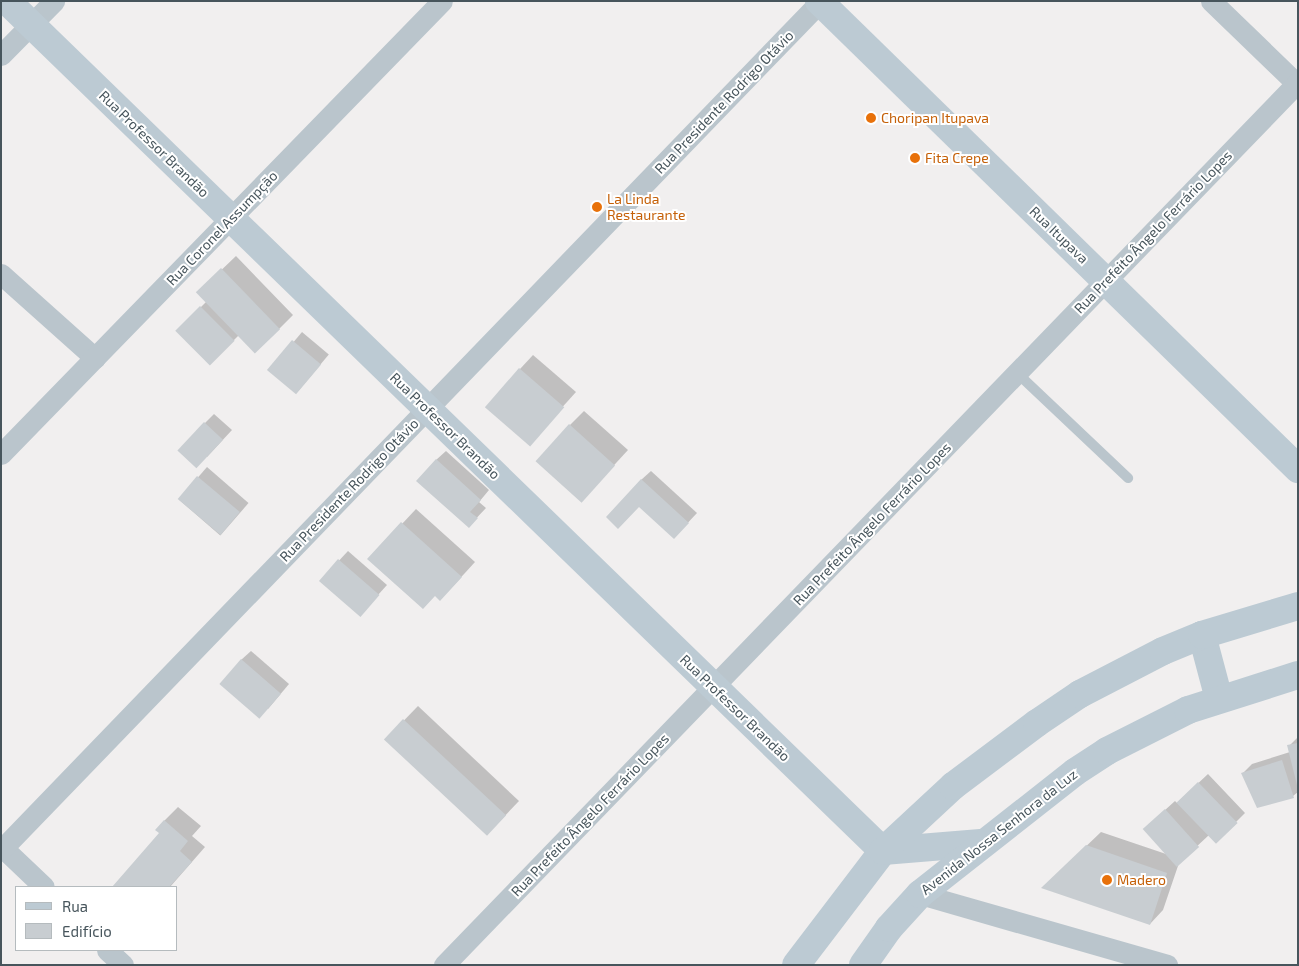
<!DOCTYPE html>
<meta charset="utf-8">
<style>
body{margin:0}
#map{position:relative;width:1299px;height:966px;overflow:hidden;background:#f1efef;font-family:"Exo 2",sans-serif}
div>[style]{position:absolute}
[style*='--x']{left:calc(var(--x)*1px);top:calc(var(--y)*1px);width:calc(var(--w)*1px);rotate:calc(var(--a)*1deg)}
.shadow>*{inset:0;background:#0003;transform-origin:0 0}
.building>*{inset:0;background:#c8cdd1;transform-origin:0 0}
.lane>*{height:10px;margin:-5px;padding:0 5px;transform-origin:5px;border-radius:5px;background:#bac5cc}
.street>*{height:21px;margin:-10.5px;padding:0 10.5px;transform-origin:10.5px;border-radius:10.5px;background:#bac5cc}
.secondary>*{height:28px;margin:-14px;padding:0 14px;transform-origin:14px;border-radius:14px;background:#bccad3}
.dots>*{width:14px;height:14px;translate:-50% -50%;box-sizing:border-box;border:2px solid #fff;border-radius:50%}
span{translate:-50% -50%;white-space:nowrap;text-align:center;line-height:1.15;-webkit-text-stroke:4px #fff;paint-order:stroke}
.street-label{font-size:14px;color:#47555c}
.food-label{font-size:14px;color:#c56008}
.left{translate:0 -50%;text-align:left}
.frame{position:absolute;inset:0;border:2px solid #47555c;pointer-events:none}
.legend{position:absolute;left:15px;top:886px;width:162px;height:65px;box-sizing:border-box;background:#fff;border:1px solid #b5bbbe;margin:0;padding:6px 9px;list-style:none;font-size:15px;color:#47555c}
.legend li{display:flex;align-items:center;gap:10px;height:25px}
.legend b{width:25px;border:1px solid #b5bbbe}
</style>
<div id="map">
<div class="shadow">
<i style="clip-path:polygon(236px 256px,293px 315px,279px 329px,239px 335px,210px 364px,177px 331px,206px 302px,212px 279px)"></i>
<i style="left:302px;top:332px;width:35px;height:50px;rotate:40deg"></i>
<i style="clip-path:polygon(533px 355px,576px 392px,530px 443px,520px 369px)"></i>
<i style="clip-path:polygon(584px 411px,628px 450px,582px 500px,570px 425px)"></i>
<i style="clip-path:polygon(214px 414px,232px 430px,207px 457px,205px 423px)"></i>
<i style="clip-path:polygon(446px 451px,489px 490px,479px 502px,486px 508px,469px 526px,436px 460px)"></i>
<i style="left:207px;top:467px;width:55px;height:43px;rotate:41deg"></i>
<i style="clip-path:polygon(651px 471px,697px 513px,683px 528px,639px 505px,641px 480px)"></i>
<i style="clip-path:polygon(416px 509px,475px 562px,454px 585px,436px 595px,369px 559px)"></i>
<i style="clip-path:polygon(348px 551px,387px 585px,368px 606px,320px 581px)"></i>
<i style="clip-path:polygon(251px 651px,289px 684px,268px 709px,241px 660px)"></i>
<i style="clip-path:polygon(418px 706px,519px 801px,500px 821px,386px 739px)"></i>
<i style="clip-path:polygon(1298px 737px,1298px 792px,1293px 796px,1243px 773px,1252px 764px,1290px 752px,1289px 746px)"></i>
<i style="clip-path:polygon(1208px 774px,1245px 813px,1216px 842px,1209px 835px,1179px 863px,1163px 910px,1150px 924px,1057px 874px,1101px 832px,1169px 855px,1154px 820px,1175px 801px,1177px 803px)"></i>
<i style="clip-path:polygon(178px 807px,201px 826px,192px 836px,205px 847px,170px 887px,114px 887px,161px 833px,164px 821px)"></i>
</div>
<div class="building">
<i style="left:221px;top:268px;width:85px;height:35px;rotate:46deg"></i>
<i style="left:200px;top:306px;width:49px;height:35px;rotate:45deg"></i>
<i style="left:292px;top:340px;width:38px;height:39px;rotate:40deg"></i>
<i style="left:519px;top:368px;width:60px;height:52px;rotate:41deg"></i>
<i style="left:204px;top:422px;width:26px;height:39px;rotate:43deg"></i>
<i style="left:569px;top:424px;width:62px;height:50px;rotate:42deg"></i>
<i style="clip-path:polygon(436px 459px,481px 500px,470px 512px,478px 518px,469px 528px,416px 481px)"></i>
<i style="left:197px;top:476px;width:56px;height:30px;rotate:40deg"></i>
<i style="clip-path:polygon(641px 479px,689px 523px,674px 539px,639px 507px,618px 529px,606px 517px)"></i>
<i style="clip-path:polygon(401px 522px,462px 577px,440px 601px,435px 596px,423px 609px,367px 559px)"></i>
<i style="left:338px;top:559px;width:55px;height:29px;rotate:41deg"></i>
<i style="left:241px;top:659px;width:53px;height:33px;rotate:41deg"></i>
<i style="left:403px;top:719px;width:141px;height:28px;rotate:43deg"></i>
<i style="clip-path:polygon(1298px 743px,1298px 785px,1297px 785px,1287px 745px)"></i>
<i style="clip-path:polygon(1282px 760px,1294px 798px,1257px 808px,1241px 773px)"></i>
<i style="left:1198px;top:782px;width:57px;height:30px;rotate:46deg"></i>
<i style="left:1165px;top:809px;width:51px;height:30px;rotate:48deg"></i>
<i style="clip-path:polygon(164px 820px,188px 841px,180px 851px,192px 862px,169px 887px,112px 887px,159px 833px,155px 830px)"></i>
<i style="clip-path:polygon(1086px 845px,1167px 873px,1150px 925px,1041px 888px)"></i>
</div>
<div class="lane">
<i style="--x:1017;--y:373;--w:153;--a:43.4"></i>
</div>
<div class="street">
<i style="--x:1211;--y:1;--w:121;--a:44"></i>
<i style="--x:1;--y:55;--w:76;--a:-45.5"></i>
<i style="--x:1;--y:274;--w:126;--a:41.8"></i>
<i style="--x:1;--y:454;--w:632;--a:-45.77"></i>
<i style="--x:1;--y:846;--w:59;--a:43.6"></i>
<i style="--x:1;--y:850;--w:1180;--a:-46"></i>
<i style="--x:920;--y:894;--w:257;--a:16"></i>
<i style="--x:107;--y:950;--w:22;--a:43"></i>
<i style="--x:444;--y:965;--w:1228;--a:-45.96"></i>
</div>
<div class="secondary">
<i style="--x:7;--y:1;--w:1221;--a:44.14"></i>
<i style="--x:819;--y:1;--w:670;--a:44.33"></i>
<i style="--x:1202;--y:635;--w:66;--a:75.1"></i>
<i style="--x:883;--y:851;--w:98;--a:-4.7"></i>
<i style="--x:796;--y:965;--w:143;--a:-52.7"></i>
<i style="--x:883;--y:851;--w:96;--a:-42.9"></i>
<i style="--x:953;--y:786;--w:105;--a:-36.9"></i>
<i style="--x:1037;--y:723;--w:52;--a:-34"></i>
<i style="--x:1080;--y:694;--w:93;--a:-27.4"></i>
<i style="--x:1163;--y:651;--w:42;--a:-22.3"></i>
<i style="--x:1202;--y:635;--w:100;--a:-16.8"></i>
<i style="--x:863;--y:965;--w:45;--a:-54.9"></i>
<i style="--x:889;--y:928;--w:46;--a:-47.6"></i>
<i style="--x:920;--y:894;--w:197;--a:-38.2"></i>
<i style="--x:1075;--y:772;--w:38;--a:-33"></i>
<i style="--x:1107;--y:751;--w:91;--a:-26.8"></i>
<i style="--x:1188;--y:710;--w:115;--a:-17.7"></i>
</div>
<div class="dots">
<i style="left:871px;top:118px;background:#e8710a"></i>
<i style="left:915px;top:158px;background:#e8710a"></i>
<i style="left:597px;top:207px;background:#e8710a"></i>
<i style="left:1107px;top:880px;background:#e8710a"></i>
</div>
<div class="street-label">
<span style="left:724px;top:102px;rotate:-46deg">Rua Presidente Rodrigo Otávio</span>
<span style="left:154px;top:144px;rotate:44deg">Rua Professor Brandão</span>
<span style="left:222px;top:228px;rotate:-46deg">Rua Coronel Assumpção</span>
<span style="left:1153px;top:232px;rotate:-46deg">Rua Prefeito Ângelo Ferrário Lopes</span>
<span style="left:1059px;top:235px;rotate:44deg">Rua Itupava</span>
<span style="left:445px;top:426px;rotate:44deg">Rua Professor Brandão</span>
<span style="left:349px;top:490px;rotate:-46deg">Rua Presidente Rodrigo Otávio</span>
<span style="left:872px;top:524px;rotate:-46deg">Rua Prefeito Ângelo Ferrário Lopes</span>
<span style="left:735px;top:708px;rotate:44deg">Rua Professor Brandão</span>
<span style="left:590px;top:815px;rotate:-46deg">Rua Prefeito Ângelo Ferrário Lopes</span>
<span style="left:999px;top:832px;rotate:-38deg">Avenida Nossa Senhora da Luz</span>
</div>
<div class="food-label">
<span class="left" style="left:881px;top:118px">Choripan Itupava</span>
<span class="left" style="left:925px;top:158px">Fita Crepe</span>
<span class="left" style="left:607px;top:207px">La Linda<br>Restaurante</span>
<span class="left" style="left:1117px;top:880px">Madero</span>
</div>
<div class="frame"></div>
<ul class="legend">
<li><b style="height:6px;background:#bccad3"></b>Rua</li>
<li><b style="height:14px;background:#c8cdd1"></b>Edifício</li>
</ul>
</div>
